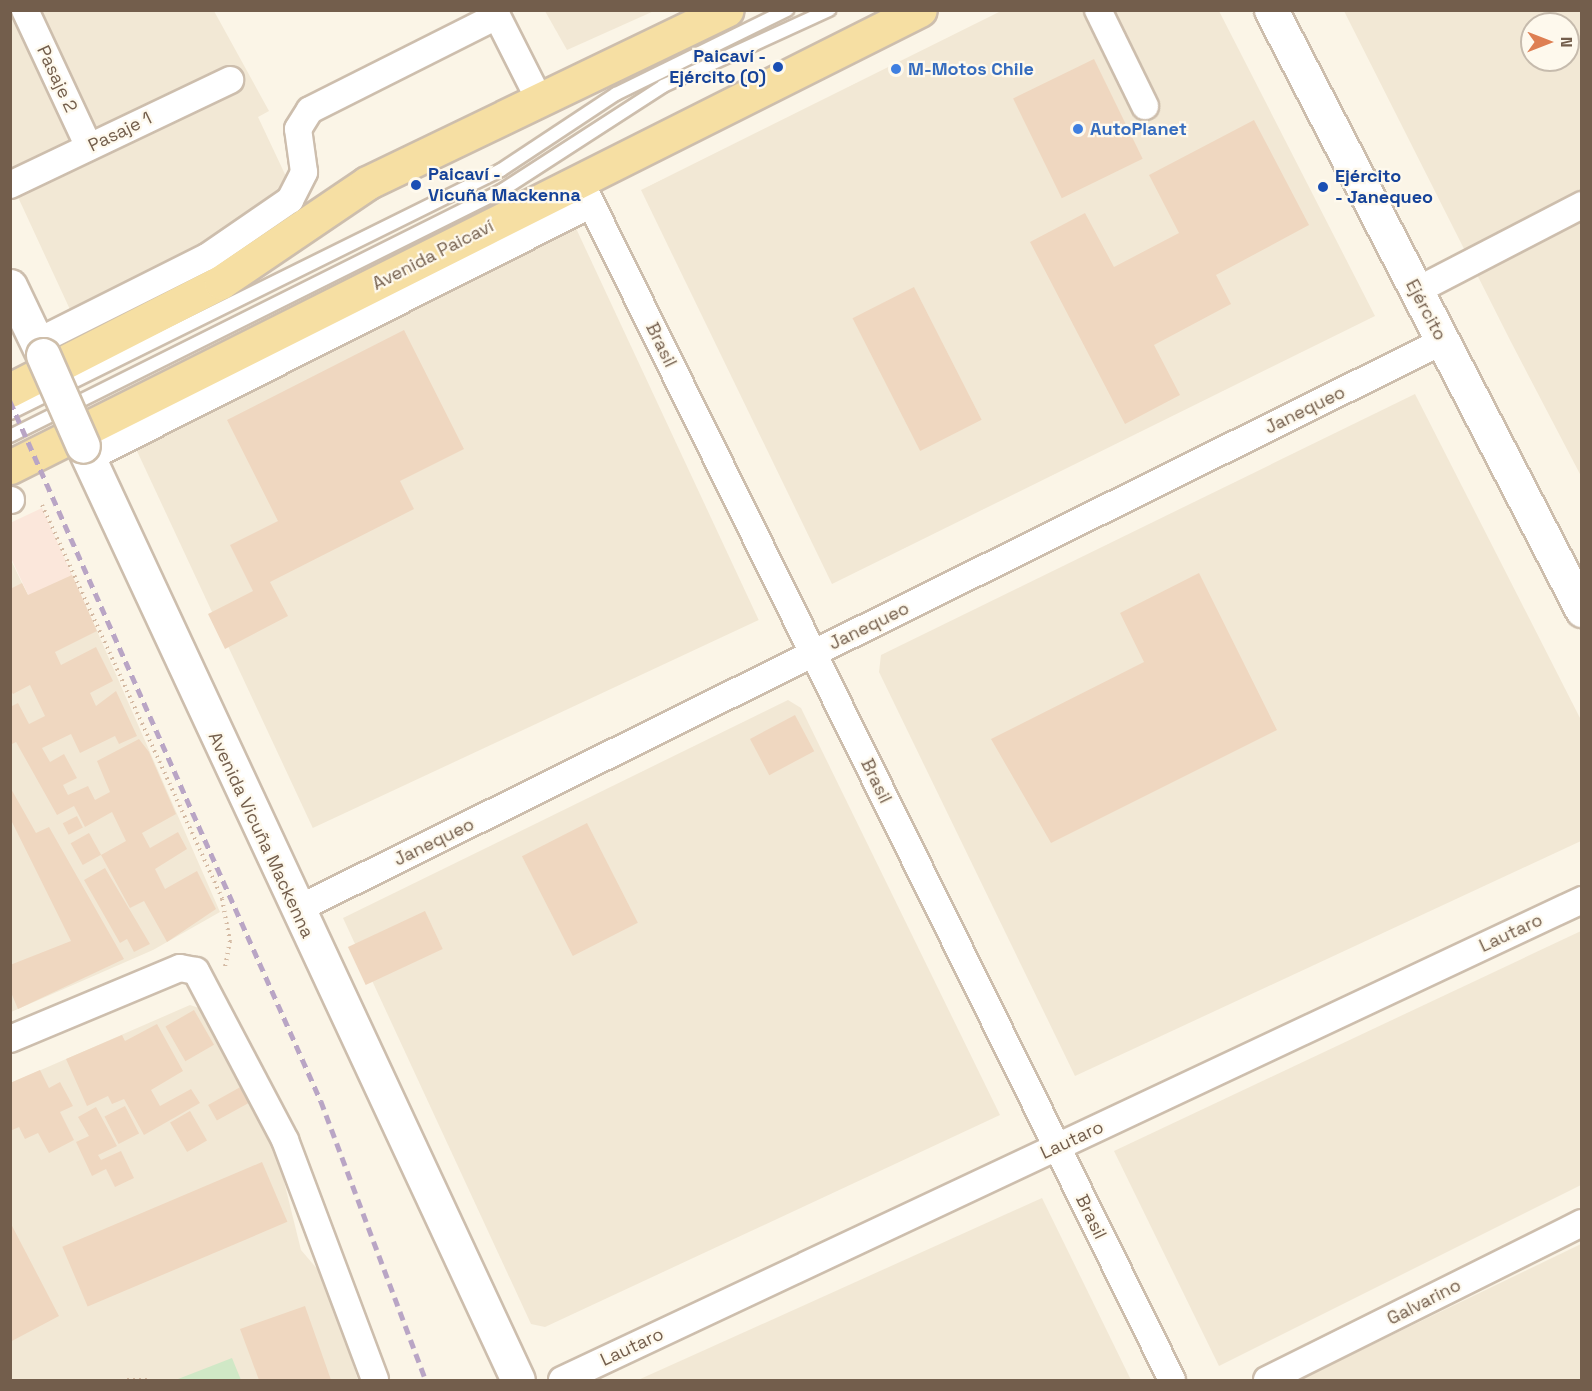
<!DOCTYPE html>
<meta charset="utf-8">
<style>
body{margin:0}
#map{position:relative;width:1592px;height:1391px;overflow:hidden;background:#fbf5e7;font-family:"Space Grotesk",sans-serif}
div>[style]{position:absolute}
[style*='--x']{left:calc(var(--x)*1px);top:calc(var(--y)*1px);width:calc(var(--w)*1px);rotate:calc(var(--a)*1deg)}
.residential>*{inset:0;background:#f2e8d5;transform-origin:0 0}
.commercial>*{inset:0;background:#fbe7db}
.green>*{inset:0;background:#d0e8c6}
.building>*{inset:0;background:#efd7c0;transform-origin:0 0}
.path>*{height:4px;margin-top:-2px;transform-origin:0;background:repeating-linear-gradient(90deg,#d4baa3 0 1.5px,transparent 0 6px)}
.roads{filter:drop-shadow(2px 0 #cdbead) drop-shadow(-2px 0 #cdbead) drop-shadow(0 2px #cdbead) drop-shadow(0 -2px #cdbead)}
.lane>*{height:12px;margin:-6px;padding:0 6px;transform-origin:6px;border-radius:6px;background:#fff}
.street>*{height:26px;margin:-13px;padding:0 13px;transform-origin:13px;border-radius:13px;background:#fff}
.secondary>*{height:33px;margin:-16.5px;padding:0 16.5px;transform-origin:16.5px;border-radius:16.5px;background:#fff}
.primary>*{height:33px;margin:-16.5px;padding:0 16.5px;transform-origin:16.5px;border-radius:16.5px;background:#f6dfa3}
.rail>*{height:4.5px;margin-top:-2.25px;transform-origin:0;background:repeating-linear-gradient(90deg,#b9a5c5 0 9px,transparent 0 15px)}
.bridges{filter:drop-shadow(2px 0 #cfbfab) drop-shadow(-2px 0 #cfbfab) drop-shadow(0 2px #cfbfab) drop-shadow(0 -2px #cfbfab)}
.secondary-bridge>*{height:33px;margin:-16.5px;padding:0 16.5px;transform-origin:16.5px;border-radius:16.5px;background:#fff}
.dots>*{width:16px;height:16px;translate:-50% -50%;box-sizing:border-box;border:3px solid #fef9ed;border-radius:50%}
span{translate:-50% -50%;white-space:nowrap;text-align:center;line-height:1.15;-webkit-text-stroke:4.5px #fef9ed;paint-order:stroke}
.transit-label{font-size:18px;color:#164399;font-weight:700}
.right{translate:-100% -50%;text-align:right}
.left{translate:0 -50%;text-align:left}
.shop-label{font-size:18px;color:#366cbe;font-weight:700}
.street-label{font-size:18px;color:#735e4c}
.frame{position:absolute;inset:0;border:12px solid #735e4c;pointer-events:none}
.north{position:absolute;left:1520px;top:12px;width:60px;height:60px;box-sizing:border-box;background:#fef9ed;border:2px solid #c6bbad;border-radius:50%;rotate:90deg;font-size:16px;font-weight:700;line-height:24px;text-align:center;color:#735e4c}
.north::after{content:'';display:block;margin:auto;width:21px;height:27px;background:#de7f52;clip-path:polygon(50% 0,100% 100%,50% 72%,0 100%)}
</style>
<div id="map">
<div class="residential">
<i style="clip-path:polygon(10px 11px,214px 11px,269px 111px,258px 117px,291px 187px,211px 247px,73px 316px,11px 182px)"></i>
<i style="clip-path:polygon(545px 11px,654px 11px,567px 50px)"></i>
<i style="clip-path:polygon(1001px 11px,1219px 11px,1375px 316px,832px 584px,641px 190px)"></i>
<i style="clip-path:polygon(evenodd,1344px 11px,1581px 11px,1581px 476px,1511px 342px,1344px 11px,1532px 24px,1568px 24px,1568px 60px,1532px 60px,1532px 24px)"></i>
<i style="left:574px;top:224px;width:437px;height:492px;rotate:65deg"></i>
<i style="clip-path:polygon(1415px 394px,1581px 720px,1581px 841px,1075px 1076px,879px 672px,881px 655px)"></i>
<i style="clip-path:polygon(10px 558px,43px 627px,86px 606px,220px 912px,153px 950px,11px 1012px)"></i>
<i style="clip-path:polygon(788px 700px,801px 708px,1000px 1115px,545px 1327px,531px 1324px,343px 918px)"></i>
<i style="clip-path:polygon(1581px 931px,1581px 1185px,1219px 1366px,1114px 1151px)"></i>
<i style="clip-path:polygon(190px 1005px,202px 1009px,275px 1145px,301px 1250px,325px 1278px,358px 1380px,11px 1380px,11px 1083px)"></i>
<i style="clip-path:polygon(1042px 1198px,1131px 1380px,638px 1380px)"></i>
<i style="clip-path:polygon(1581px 1244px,1581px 1380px,1299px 1380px)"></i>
</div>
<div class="commercial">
<i style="clip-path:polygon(42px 508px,86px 606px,43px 627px,11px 558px,10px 523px)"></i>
</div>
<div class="green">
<i style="clip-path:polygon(232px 1358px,241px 1380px,179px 1380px,178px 1379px)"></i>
</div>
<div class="building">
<i style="left:1094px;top:59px;width:111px;height:90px;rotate:64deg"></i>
<i style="clip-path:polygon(1254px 120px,1309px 225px,1216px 275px,1231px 304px,1154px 345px,1180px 395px,1125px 424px,1030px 242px,1085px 213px,1114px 267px,1179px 233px,1149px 175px)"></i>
<i style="left:914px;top:287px;width:149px;height:69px;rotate:63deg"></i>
<i style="clip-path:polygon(404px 330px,464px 449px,400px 481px,414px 509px,270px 582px,288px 616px,225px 649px,208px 614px,253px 591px,230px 545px,278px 521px,227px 420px)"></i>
<i style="clip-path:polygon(1199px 573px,1277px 730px,1051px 843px,991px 739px,1144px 662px,1120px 613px)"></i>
<i style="clip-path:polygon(72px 575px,97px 631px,55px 652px,61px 665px,96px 647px,113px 681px,90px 693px,96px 706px,116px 691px,137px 736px,119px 744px,115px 736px,80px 753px,71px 734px,42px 748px,50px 762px,64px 754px,77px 778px,63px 785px,68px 795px,88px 786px,95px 800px,110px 792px,97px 761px,139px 739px,149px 752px,176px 814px,142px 833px,150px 848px,178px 832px,187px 849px,155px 869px,165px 889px,197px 871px,216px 909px,167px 942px,144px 901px,130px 908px,101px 855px,126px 841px,112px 812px,85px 827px,74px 806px,57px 815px,16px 742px,10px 745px,10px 707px,18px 703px,29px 724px,45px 716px,30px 685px,13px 694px,10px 690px,10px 589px,22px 583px,28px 595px)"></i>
<i style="left:795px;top:715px;width:41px;height:51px;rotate:62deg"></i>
<i style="clip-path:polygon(10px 787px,36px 833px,49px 827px,124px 959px,18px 1009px,10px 990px,10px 965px,71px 941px,10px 818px)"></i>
<i style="left:77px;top:816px;width:13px;height:16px;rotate:63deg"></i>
<i style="left:587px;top:823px;width:112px;height:73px;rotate:63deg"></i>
<i style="left:89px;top:833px;width:25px;height:21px;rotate:61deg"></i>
<i style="clip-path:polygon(105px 868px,150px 944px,134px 952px,127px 939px,120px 943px,84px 880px)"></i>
<i style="left:425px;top:911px;width:42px;height:85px;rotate:65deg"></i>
<i style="left:194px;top:1010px;width:40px;height:33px;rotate:60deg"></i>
<i style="clip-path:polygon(157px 1024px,183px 1071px,151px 1090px,160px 1106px,191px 1089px,200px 1103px,144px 1135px,124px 1099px,112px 1104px,108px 1096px,87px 1106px,66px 1059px,122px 1035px,125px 1041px)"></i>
<i style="clip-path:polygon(40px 1070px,49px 1088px,60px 1082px,73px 1106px,60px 1112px,74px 1140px,49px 1153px,38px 1133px,25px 1139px,19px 1127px,10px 1131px,10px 1083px)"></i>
<i style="left:244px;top:1085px;width:18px;height:41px;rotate:61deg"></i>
<i style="left:125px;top:1106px;width:31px;height:23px;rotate:63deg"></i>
<i style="clip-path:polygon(96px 1107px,117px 1146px,98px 1155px,101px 1160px,121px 1151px,134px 1178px,115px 1187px,106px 1169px,92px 1176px,76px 1142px,89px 1136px,78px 1117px)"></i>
<i style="left:190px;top:1111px;width:34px;height:23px;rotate:60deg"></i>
<i style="left:262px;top:1162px;width:65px;height:217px;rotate:67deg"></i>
<i style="clip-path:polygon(10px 1222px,59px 1316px,10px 1342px)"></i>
<i style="clip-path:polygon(305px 1306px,331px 1380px,259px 1380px,240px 1329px)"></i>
</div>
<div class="path">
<i style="--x:42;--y:505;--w:433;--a:65.4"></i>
<i style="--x:222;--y:899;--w:43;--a:79.2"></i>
<i style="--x:230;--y:941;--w:26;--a:101"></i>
<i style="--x:127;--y:1380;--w:22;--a:0"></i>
</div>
<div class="roads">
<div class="lane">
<i style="--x:10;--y:413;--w:548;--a:-26.33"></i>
<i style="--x:501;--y:170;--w:138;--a:-33.5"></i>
<i style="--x:616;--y:94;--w:191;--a:-26.2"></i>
<i style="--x:10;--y:436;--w:549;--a:-26.52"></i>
<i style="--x:501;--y:191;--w:193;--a:-32.9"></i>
<i style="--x:663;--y:86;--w:183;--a:-24.6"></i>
</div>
<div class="street">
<i style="--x:25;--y:10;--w:151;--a:65"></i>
<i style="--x:494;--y:10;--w:100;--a:63.2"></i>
<i style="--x:1098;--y:10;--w:107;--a:63.9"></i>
<i style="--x:580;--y:181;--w:1337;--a:63.72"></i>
<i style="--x:10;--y:185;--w:244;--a:-25.5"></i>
<i style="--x:1416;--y:291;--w:187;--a:-27.4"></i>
<i style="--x:37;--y:342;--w:190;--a:-26.6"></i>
<i style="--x:207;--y:257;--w:101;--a:-34.5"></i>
<i style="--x:290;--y:200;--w:31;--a:-63"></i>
<i style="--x:304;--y:172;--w:43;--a:-97.9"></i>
<i style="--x:298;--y:129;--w:22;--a:-58"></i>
<i style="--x:310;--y:110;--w:209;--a:-26.7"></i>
<i style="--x:88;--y:458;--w:564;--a:-26.75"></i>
<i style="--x:10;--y:500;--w:1;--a:0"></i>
<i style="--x:296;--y:910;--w:1280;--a:-26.38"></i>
<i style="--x:10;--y:1039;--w:184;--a:-22.7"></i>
<i style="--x:180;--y:968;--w:16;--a:11"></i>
<i style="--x:196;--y:971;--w:191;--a:62.2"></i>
<i style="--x:285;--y:1140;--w:256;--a:69.4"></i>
<i style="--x:562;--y:1380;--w:1127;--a:-25.2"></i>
<i style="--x:1267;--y:1380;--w:352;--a:-26.5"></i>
</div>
<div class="secondary">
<i style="--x:1271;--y:10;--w:676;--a:62.6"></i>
<i style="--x:10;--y:286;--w:76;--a:64.4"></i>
<i style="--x:83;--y:446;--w:1030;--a:65.03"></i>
</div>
<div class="primary">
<i style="--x:10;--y:390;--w:237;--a:-27.1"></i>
<i style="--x:221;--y:282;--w:176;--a:-34.1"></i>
<i style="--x:367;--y:183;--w:399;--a:-25.7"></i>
<i style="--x:10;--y:467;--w:1018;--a:-26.67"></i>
</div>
</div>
<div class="rail">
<i style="--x:10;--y:401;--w:766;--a:66.05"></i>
<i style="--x:321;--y:1101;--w:298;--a:69.4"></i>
</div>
<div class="bridges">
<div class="secondary-bridge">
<i style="--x:43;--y:355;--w:99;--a:66.3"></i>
</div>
</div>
<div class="dots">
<i style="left:778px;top:67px;background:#1a4fb4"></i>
<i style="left:896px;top:69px;background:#3f7fe0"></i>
<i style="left:1078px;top:129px;background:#3f7fe0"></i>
<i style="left:416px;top:185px;background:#1a4fb4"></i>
<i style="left:1323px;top:187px;background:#1a4fb4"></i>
</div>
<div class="transit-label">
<span class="right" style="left:766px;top:67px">Paicaví -<br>Ejército (O)</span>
<span class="left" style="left:428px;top:185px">Paicaví -<br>Vicuña Mackenna</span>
<span class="left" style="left:1335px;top:187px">Ejército<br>- Janequeo</span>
</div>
<div class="shop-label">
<span class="left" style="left:908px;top:69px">M-Motos Chile</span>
<span class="left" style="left:1090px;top:129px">AutoPlanet</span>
</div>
<div class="street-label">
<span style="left:57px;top:79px;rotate:65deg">Pasaje 2</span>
<span style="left:120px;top:132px;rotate:-26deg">Pasaje 1</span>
<span style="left:433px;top:255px;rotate:-27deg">Avenida Paicaví</span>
<span style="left:1426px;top:310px;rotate:62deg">Ejército</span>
<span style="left:661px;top:345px;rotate:64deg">Brasil</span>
<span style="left:1305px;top:410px;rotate:-26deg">Janequeo</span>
<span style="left:869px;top:626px;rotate:-26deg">Janequeo</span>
<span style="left:876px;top:781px;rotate:64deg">Brasil</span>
<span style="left:261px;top:835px;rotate:65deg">Avenida Vicuña Mackenna</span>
<span style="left:434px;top:842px;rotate:-26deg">Janequeo</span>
<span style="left:1511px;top:933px;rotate:-25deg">Lautaro</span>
<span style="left:1072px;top:1140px;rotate:-25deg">Lautaro</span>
<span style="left:1091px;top:1217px;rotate:64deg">Brasil</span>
<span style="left:1424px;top:1302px;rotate:-27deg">Galvarino</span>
<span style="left:632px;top:1347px;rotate:-25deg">Lautaro</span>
</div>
<div class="frame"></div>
<div class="north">N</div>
</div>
